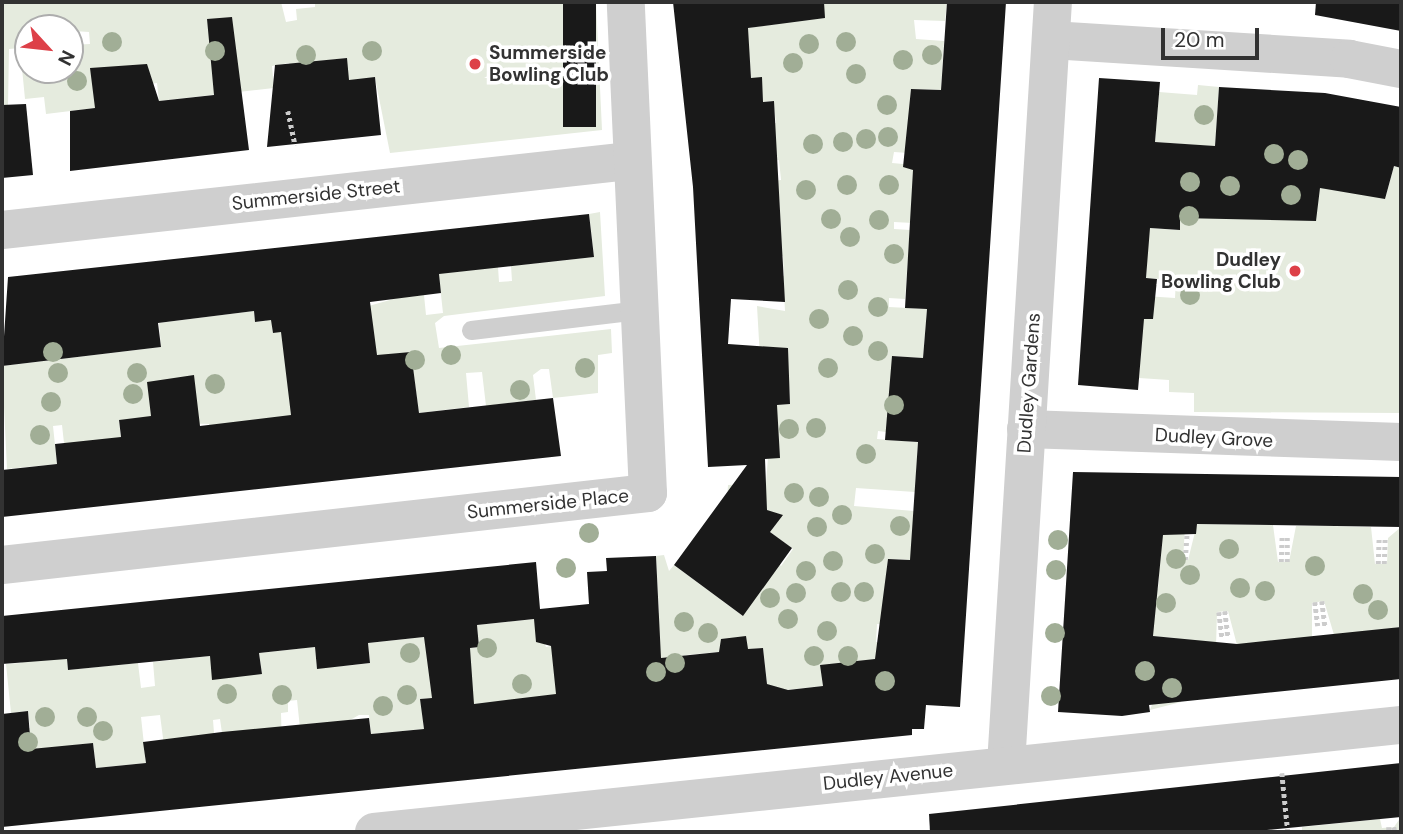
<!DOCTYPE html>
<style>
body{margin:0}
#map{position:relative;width:1403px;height:834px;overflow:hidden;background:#fff;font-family:"DM Sans",sans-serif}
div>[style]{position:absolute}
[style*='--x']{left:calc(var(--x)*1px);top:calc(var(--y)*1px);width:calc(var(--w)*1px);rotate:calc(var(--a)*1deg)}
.green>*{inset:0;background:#e5ebde}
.building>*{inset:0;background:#191919;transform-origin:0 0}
.path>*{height:4.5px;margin-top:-2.25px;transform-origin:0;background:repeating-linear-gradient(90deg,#ccc 0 3.5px,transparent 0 7px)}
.lane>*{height:19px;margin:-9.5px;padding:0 9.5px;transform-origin:9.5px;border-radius:9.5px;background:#cfcfcf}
.street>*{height:38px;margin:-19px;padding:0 19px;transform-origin:19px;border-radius:19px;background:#cfcfcf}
.trees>*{width:20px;height:20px;margin:-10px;border-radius:50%;background:#a1ae96}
.dots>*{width:19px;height:19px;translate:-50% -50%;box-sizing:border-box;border:4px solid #fff;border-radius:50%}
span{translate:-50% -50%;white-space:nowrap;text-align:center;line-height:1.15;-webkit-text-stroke:7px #fff;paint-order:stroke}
.poi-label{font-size:19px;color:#323232;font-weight:700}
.left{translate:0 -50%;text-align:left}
.right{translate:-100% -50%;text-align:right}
.street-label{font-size:19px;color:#323232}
.frame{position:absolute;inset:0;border:4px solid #323232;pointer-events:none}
.north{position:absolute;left:14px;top:14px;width:70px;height:70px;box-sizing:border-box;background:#fff;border:2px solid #adadad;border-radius:50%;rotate:117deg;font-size:19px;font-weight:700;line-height:28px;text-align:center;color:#323232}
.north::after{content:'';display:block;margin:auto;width:24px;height:32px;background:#dd4048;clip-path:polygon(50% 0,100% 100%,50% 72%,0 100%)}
.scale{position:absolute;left:1161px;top:28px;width:98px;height:32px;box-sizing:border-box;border:4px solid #323232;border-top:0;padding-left:9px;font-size:21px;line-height:24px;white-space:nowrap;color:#323232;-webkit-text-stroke:5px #fff;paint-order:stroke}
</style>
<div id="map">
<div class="green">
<i style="clip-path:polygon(evenodd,2px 2px,281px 2px,286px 22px,297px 20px,296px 9px,315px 7px,315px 2px,596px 2px,602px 130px,390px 153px,375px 78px,345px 81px,347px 58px,320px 61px,292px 86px,289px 63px,272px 66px,274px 88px,159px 101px,157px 83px,140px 85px,95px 108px,46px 114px,44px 97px,25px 99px,20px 48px,9px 49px,8px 105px,2px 105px,2px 2px,28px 28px,89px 32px,90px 44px,70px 45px,70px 70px,28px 70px,28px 28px)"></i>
<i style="clip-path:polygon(776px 2px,947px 2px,945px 21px,914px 20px,916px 39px,944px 41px,941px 90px,911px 89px,910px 105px,937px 155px,894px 152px,892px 163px,914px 165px,932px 224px,894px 222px,894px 229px,910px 230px,905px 299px,889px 298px,889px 307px,927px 309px,923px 358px,893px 356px,886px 432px,878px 431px,877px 439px,918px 442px,915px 492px,856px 488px,854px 506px,914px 511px,911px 560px,888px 559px,887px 576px,906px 625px,877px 624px,876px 642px,905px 644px,899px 731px,821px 666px,823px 686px,768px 692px,763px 648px,686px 655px,633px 686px,473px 708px,441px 697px,421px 699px,424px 729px,371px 734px,369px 715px,359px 715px,302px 747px,297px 700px,288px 701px,288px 712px,281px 713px,282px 749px,222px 733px,220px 719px,213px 720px,214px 733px,166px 761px,160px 715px,141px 717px,146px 763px,96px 768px,93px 743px,75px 745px,53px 770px,2px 775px,2px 731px,30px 728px,28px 711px,11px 713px,6px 664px,21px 663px,63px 614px,68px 670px,138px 663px,141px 688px,155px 686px,153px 662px,210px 656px,262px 674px,259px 653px,315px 647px,317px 668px,355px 665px,370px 663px,368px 643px,424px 637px,453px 650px,479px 647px,477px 625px,534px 619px,546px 647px,551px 646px,659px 613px,656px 556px,664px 555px,669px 571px,674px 565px,743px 616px,768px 556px,781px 566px,793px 549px,770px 532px,782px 515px,727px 499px,728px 485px,766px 483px,772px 405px,790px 404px,789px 384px,760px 358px,757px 306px,785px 311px,784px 290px,702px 280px,784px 276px,783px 256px,754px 257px,780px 217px,779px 197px,696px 188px,781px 180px,779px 160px,749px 163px,745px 126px,776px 123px,773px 101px,692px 109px,751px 78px,747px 28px,777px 24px)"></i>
<i style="clip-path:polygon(1198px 85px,1219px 87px,1213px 177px,1260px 147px,1385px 199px,1394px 166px,1401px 168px,1401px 413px,1194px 412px,1194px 393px,1169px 392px,1169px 380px,1139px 378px,1143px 319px,1152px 319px,1153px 312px,1145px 296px,1175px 298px,1176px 280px,1146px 278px,1149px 228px,1179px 230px,1180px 211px,1210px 146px,1155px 142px,1159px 92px,1197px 95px)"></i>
<i style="clip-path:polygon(600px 212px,605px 296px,444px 316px,435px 323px,439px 348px,611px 329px,612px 353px,598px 355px,598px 393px,553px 398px,549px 369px,541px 369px,533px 375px,536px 400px,486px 406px,482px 372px,466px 373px,469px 407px,419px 413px,413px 370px,333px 408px,212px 446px,209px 424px,119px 421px,123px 456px,64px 443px,62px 425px,53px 426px,57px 464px,7px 469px,2px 366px,161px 347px,159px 323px,254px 311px,255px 322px,266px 321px,267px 278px,273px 333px,397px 298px,424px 295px,426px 315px,443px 313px,434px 231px,440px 230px,444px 273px,498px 267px,499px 282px,512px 281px,511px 266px,594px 257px,589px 214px)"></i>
<i style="clip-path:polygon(1188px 477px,1183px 560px,1188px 560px,1197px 524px,1273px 525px,1278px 562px,1289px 562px,1296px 526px,1331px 526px,1371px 527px,1375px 564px,1387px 564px,1388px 538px,1401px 527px,1401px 627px,1334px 635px,1324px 601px,1312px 603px,1312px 637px,1237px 645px,1228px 611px,1217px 612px,1216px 647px,1175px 652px,1181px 702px,1150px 710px,1176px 638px,1121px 634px,1124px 587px,1158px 589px,1159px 579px,1159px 569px,1126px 567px)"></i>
<i style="clip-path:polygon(1401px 817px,1401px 832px,1302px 832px,1302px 827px,1380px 819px,1382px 828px,1394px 827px)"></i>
</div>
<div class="building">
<i style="left:563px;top:2px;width:33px;height:125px"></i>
<i style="clip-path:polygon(673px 2px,824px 2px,825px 18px,748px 28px,751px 78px,762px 77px,763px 102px,774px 101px,785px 302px,731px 299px,728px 344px,788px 348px,790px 404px,777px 405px,780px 458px,765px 459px,767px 510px,783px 515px,770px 532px,792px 548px,743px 616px,674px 565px,747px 465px,708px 467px,693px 187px)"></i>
<i style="clip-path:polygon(evenodd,947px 2px,1006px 2px,960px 707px,926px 705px,924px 729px,912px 729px,912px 735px,2px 827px,2px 714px,28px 711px,31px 749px,93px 743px,96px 768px,146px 763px,143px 742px,222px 732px,369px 718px,371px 734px,424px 729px,420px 699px,432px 698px,424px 637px,368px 643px,370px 663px,317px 669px,315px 647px,259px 653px,262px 674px,212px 680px,210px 656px,68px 670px,67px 659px,2px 664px,2px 616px,536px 562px,540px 609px,589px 604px,587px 572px,607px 571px,606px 558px,656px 556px,661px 658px,719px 652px,721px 639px,746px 636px,748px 649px,763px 648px,767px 684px,788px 690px,823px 686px,820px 665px,875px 659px,888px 559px,910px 560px,918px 442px,885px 440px,892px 356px,923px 358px,927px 309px,905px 308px,913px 170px,903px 167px,911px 89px,941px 90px,947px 2px,534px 619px,536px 642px,551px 646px,556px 694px,474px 704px,470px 648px,479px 647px,477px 625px,534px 619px)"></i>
<i style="clip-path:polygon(1316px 2px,1401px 2px,1401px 31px,1315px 15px)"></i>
<i style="clip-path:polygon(232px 17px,249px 150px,70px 171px,70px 111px,95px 108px,90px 68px,147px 64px,159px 101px,214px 95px,207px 19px)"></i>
<i style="clip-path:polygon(347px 58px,349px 80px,375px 77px,381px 135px,267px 147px,275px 65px)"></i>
<i style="clip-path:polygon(1099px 78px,1160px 82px,1155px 142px,1215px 146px,1219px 87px,1325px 93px,1401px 107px,1401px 168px,1394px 166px,1385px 199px,1320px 188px,1316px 221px,1180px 218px,1180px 230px,1150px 228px,1146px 278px,1157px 279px,1153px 319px,1144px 319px,1138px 390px,1078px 385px)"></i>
<i style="clip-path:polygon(26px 104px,33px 175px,2px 178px,2px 105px)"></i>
<i style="clip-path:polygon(589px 214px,594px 257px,439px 274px,441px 293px,370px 302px,377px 355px,411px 352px,419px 413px,553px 398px,561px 456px,2px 517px,2px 470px,57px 464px,55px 444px,121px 437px,119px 420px,151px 416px,147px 382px,194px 375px,200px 426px,291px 415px,281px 332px,273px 333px,271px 320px,255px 322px,254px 311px,158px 323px,161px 347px,2px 366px,8px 277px)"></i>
<i style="clip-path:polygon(1073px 472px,1401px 477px,1401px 527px,1197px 524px,1196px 534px,1163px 535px,1153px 636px,1237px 644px,1401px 627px,1401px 679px,1149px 705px,1150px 712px,1122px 716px,1058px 712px)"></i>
<i style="clip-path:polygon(1401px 763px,1401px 817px,1246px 832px,930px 832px,929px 814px)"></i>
</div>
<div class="path">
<i style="--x:288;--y:111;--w:35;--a:78"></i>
<i style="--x:1185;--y:560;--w:26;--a:-86"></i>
<i style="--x:1281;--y:562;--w:25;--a:-88"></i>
<i style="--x:1287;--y:562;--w:26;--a:-90"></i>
<i style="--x:1378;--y:564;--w:26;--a:-88"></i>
<i style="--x:1384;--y:564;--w:26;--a:-88"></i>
<i style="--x:1322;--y:601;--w:25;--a:83"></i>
<i style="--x:1315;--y:602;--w:24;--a:83"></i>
<i style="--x:1225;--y:611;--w:25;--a:83"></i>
<i style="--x:1219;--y:612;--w:25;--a:83"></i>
<i style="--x:1282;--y:773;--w:59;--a:84.2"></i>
<i style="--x:1389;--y:827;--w:5;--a:90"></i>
<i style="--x:1394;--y:827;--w:5;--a:79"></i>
</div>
<div class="lane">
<i style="--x:471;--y:330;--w:168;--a:-6.8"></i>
</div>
<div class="street">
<i style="--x:1051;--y:40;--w:299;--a:3.6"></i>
<i style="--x:1349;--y:59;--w:53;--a:10.9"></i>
<i style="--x:2;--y:230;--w:632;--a:-6.27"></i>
<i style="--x:1026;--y:429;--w:375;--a:2"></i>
<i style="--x:2;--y:565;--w:650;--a:-6.36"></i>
<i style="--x:648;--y:493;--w:491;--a:-92.6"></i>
<i style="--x:1006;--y:765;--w:764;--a:-86.48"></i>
<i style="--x:374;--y:832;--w:1033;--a:-5.95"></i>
</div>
<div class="trees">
<i style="left:112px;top:42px"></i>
<i style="left:846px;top:42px"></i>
<i style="left:809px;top:44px"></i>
<i style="left:215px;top:51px"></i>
<i style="left:372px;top:51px"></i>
<i style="left:306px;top:55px"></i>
<i style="left:932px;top:55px"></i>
<i style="left:903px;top:60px"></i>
<i style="left:793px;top:63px"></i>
<i style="left:856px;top:74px"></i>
<i style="left:77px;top:81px"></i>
<i style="left:887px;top:105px"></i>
<i style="left:1204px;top:115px"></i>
<i style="left:888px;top:137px"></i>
<i style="left:866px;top:139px"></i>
<i style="left:843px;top:142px"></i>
<i style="left:813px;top:144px"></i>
<i style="left:1274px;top:154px"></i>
<i style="left:1298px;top:160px"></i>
<i style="left:1190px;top:182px"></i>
<i style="left:847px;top:185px"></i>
<i style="left:889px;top:185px"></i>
<i style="left:1230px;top:186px"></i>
<i style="left:806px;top:190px"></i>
<i style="left:1291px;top:195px"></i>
<i style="left:1189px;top:216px"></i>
<i style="left:831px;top:219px"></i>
<i style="left:879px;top:220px"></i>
<i style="left:850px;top:237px"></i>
<i style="left:894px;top:254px"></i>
<i style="left:848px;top:290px"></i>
<i style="left:1190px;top:295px"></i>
<i style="left:878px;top:307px"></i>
<i style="left:819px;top:319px"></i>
<i style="left:853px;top:336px"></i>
<i style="left:878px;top:351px"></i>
<i style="left:53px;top:352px"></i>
<i style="left:451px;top:355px"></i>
<i style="left:415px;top:360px"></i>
<i style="left:585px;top:368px"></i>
<i style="left:828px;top:368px"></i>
<i style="left:58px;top:373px"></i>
<i style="left:137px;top:373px"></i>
<i style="left:215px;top:384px"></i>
<i style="left:520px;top:390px"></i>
<i style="left:133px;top:394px"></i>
<i style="left:51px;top:402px"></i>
<i style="left:894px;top:405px"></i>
<i style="left:816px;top:428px"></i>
<i style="left:789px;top:429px"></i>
<i style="left:40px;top:435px"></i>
<i style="left:866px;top:454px"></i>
<i style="left:794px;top:493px"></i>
<i style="left:819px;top:497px"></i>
<i style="left:842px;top:515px"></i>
<i style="left:900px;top:526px"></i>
<i style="left:817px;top:527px"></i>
<i style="left:589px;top:533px"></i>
<i style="left:1058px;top:540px"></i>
<i style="left:1229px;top:549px"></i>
<i style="left:875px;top:554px"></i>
<i style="left:1176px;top:559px"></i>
<i style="left:833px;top:561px"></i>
<i style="left:1315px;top:566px"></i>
<i style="left:566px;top:568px"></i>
<i style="left:1056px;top:570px"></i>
<i style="left:806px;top:571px"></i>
<i style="left:1190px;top:575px"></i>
<i style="left:1240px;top:588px"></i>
<i style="left:1265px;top:591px"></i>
<i style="left:841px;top:592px"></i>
<i style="left:864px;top:592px"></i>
<i style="left:796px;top:593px"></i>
<i style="left:1363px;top:594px"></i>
<i style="left:770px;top:598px"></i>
<i style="left:1166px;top:603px"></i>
<i style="left:1378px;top:610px"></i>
<i style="left:788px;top:619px"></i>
<i style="left:684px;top:622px"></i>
<i style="left:827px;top:631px"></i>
<i style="left:708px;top:633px"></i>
<i style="left:1055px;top:633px"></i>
<i style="left:487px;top:648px"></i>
<i style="left:410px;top:653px"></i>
<i style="left:814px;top:656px"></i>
<i style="left:848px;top:656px"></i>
<i style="left:675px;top:663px"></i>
<i style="left:1145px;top:671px"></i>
<i style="left:656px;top:672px"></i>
<i style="left:885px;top:681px"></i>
<i style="left:522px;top:684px"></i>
<i style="left:1172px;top:688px"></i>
<i style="left:227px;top:694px"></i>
<i style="left:282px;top:695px"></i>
<i style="left:407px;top:695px"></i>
<i style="left:1051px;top:696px"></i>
<i style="left:383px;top:706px"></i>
<i style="left:45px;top:717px"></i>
<i style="left:87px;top:717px"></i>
<i style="left:103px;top:731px"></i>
<i style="left:28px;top:742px"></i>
</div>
<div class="dots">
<i style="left:475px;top:64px;background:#dd4048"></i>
<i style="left:1295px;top:271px;background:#dd4048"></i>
</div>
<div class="poi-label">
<span class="left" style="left:489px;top:64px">Summerside<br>Bowling Club</span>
<span class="right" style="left:1281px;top:271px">Dudley<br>Bowling Club</span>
</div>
<div class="street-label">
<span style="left:316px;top:195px;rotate:-6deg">Summerside Street</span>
<span style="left:1029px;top:383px;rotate:-86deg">Dudley Gardens</span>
<span style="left:1214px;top:438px;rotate:3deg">Dudley Grove</span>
<span style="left:548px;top:504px;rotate:-6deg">Summerside Place</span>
<span style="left:888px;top:777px;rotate:-6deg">Dudley Avenue</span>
</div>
<div class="frame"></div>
<div class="north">N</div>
<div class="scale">20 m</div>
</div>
